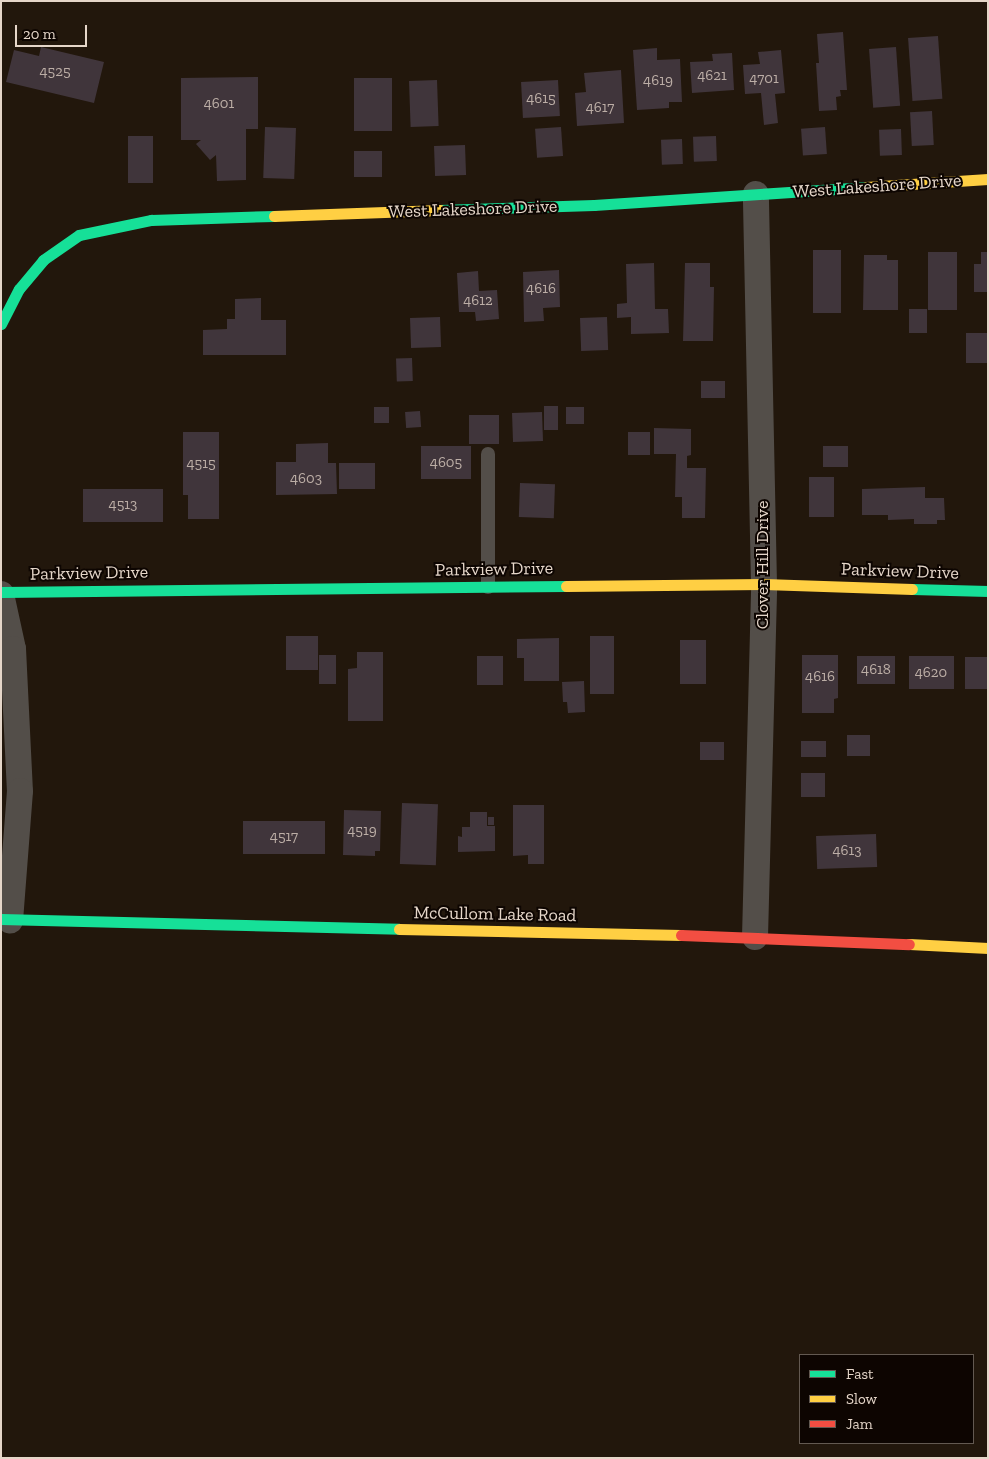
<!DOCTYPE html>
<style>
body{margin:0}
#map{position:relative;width:989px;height:1459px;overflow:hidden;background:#22170c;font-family:"Zilla Slab",serif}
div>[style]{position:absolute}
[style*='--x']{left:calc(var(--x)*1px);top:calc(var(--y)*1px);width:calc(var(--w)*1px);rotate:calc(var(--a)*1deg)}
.building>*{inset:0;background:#40353b;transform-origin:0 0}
.lane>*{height:14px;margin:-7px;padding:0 7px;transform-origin:7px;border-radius:7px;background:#534e49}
.street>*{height:26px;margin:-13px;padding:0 13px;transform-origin:13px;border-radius:13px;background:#534e49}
.fast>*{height:11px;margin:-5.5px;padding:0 5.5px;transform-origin:5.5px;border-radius:5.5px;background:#16e098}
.slow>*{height:11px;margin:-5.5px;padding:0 5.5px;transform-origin:5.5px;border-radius:5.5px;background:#ffcf43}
.jam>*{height:11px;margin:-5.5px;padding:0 5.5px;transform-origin:5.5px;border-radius:5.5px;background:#f24e42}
span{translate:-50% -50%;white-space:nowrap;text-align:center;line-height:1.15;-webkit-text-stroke:4px #0d0501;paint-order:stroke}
.number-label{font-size:15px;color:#bcaea6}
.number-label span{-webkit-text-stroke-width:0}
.street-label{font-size:18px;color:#e5d6c9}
.frame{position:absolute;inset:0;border:2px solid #e5d6c9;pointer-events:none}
.legend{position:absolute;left:799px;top:1354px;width:175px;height:90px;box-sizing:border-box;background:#0d0501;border:1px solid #635951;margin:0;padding:6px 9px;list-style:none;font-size:15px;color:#e5d6c9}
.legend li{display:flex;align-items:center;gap:10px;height:25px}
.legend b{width:25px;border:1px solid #635951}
.scale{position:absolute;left:15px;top:25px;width:72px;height:22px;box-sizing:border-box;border:2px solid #e5d6c9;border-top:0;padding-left:6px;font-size:15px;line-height:18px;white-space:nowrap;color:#e5d6c9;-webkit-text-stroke:4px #0d0501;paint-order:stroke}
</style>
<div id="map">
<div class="building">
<i style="clip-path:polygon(843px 32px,847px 90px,840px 90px,841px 96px,836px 97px,837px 110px,819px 111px,816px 63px,819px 63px,817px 34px)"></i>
<i style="left:938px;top:36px;width:63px;height:30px;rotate:86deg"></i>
<i style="clip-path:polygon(41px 47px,104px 62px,94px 103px,6px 82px,14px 50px,39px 56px)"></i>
<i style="left:896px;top:47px;width:59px;height:27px;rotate:86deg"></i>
<i style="clip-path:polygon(657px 48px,657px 60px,680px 59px,682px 102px,669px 102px,669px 108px,637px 110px,633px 50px)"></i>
<i style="clip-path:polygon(781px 50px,785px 93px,775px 94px,778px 123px,764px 125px,761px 93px,745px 94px,743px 65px,760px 64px,758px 52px)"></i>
<i style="clip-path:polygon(732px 53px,734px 90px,692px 93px,690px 62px,713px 61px,712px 54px)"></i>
<i style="clip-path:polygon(621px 70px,624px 123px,577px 126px,575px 93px,586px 92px,584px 73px)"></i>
<i style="clip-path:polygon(258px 77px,258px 129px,246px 129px,246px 180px,217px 181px,216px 155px,210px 160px,196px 144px,201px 140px,181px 140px,181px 78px)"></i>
<i style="left:354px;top:78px;width:38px;height:53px"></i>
<i style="left:437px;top:80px;width:46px;height:28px;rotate:88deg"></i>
<i style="left:558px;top:80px;width:36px;height:37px;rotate:87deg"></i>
<i style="left:932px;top:111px;width:34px;height:22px;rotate:87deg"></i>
<i style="left:265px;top:127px;width:31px;height:51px;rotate:2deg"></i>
<i style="left:561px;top:127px;width:29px;height:26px;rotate:86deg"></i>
<i style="left:825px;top:127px;width:27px;height:24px;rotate:86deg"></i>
<i style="left:901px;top:129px;width:26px;height:22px;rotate:88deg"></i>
<i style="left:128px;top:136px;width:25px;height:47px"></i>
<i style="left:716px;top:136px;width:25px;height:23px;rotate:88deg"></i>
<i style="left:682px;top:139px;width:25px;height:21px;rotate:88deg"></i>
<i style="left:465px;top:145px;width:30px;height:31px;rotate:88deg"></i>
<i style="left:354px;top:151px;width:28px;height:26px"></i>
<i style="left:813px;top:250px;width:28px;height:63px"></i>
<i style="left:928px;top:252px;width:29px;height:58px"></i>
<i style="clip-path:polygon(981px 252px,988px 252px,988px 292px,974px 292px,974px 264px,981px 264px)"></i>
<i style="clip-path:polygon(864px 255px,887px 255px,887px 260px,898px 260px,898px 310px,863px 310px)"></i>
<i style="clip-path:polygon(654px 263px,655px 309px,668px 309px,669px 333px,631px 334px,631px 317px,617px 318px,617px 304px,627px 303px,626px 264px)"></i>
<i style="clip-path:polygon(685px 263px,710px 263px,710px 287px,714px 287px,713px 341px,683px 341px)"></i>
<i style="clip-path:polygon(559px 270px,560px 307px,543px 308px,544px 321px,524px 322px,523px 272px)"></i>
<i style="clip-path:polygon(478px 271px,479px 291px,497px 290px,499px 319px,476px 321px,475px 312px,459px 312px,457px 273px)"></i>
<i style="clip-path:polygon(261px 298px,261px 320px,286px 320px,286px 355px,203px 355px,203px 330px,227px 329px,227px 319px,235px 319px,235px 299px)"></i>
<i style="left:927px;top:309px;width:24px;height:18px;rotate:90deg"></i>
<i style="left:440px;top:317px;width:30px;height:30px;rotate:88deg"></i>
<i style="left:607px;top:317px;width:33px;height:27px;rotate:88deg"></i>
<i style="left:988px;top:333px;width:30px;height:22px;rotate:90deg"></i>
<i style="left:412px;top:358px;width:23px;height:16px;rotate:88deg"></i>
<i style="left:701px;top:381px;width:24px;height:17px"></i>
<i style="left:544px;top:406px;width:14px;height:24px"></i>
<i style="left:374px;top:407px;width:15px;height:16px"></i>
<i style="left:566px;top:407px;width:18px;height:17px"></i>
<i style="left:420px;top:411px;width:16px;height:15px;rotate:86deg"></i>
<i style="left:542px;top:412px;width:29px;height:30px;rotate:88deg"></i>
<i style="left:469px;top:415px;width:30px;height:29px"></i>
<i style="clip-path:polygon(654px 428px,691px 429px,691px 455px,687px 456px,687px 468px,706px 468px,705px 518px,682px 518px,682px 497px,675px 497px,676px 454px,654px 454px)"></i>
<i style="clip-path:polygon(183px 432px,219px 432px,219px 519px,188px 519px,188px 495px,183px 495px)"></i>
<i style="left:628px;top:432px;width:22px;height:23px"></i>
<i style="clip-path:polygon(328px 443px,328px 463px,336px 463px,337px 494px,276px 495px,276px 462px,296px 462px,296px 444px)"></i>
<i style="left:471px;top:446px;width:33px;height:50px;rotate:90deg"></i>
<i style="left:823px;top:446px;width:25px;height:21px"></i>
<i style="left:375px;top:463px;width:26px;height:36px;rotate:90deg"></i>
<i style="left:809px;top:477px;width:25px;height:40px"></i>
<i style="left:520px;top:483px;width:35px;height:34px;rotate:2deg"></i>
<i style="clip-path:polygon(925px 487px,925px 498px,944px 498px,945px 520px,937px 520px,937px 524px,914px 524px,914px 519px,888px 520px,888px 515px,862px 515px,862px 489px)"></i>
<i style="left:83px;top:489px;width:80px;height:33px"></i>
<i style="left:286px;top:636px;width:32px;height:34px"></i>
<i style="left:590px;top:636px;width:24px;height:58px"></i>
<i style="clip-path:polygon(559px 638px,559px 681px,524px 681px,524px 658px,517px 658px,517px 639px)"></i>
<i style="left:680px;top:640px;width:26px;height:44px"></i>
<i style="clip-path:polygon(357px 652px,383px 652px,383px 721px,348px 721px,348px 669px,357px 668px)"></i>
<i style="left:319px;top:655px;width:17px;height:29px"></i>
<i style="clip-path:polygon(802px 655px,838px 655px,838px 698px,834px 699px,834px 713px,802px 713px)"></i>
<i style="left:477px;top:656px;width:26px;height:29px"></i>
<i style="left:857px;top:656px;width:38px;height:28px"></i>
<i style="left:909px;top:656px;width:45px;height:33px"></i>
<i style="left:965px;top:657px;width:23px;height:32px"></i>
<i style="clip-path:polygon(584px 681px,585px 712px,568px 713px,567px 702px,563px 702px,562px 682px)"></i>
<i style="left:870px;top:735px;width:21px;height:23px;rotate:90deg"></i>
<i style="left:801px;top:741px;width:25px;height:16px"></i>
<i style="left:700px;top:742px;width:24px;height:18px"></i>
<i style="left:801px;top:773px;width:24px;height:24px"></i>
<i style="left:402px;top:803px;width:36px;height:61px;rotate:2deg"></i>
<i style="clip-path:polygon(513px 805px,544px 805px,544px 864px,528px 864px,528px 855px,513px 856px)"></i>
<i style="clip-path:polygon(344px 810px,381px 811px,380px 851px,375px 851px,375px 856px,343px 855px)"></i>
<i style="clip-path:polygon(470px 812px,487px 812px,487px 826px,495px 826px,495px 851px,458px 852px,458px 836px,462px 837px,462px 827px,470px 827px)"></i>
<i style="left:488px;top:817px;width:6px;height:8px"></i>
<i style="left:243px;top:821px;width:82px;height:33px"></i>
<i style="left:876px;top:834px;width:33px;height:60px;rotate:88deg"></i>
</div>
<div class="lane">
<i style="--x:488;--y:454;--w:133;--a:90"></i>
</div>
<div class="street">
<i style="--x:1;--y:594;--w:56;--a:77.7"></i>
<i style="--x:13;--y:649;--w:142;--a:87.2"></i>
<i style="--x:20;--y:791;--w:130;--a:94.4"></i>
<i style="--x:755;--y:937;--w:353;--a:-88.5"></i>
<i style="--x:764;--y:584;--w:390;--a:-91.2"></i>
</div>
<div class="fast">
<i style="--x:440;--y:210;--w:154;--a:-1.9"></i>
<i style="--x:594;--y:205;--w:273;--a:-3.8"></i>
<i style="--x:1;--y:324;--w:39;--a:-63"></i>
<i style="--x:19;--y:289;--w:38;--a:-50"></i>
<i style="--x:43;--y:260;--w:44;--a:-34.8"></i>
<i style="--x:79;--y:235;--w:74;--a:-11.8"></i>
<i style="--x:151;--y:220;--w:123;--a:-1.9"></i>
<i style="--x:912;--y:589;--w:76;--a:1.5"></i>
<i style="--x:1;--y:592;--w:565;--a:-0.61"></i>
<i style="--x:1;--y:919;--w:398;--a:1.4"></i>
</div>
<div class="slow">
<i style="--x:866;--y:187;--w:122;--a:-3.8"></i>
<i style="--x:274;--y:216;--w:166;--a:-2.1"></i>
<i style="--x:566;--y:586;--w:198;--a:-0.6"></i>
<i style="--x:764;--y:584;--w:148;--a:1.9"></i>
<i style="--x:399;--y:929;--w:282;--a:1.2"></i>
<i style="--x:909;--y:944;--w:79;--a:2.9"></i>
</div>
<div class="jam">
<i style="--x:681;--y:935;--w:228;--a:2.3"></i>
</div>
<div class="number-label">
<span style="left:55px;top:72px">4525</span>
<span style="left:712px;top:76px">4621</span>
<span style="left:764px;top:79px">4701</span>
<span style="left:658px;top:81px">4619</span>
<span style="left:541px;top:99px">4615</span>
<span style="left:219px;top:104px">4601</span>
<span style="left:600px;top:108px">4617</span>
<span style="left:541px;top:289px">4616</span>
<span style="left:478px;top:301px">4612</span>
<span style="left:446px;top:463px">4605</span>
<span style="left:201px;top:464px">4515</span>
<span style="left:306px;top:479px">4603</span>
<span style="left:123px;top:505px">4513</span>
<span style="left:876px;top:670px">4618</span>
<span style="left:931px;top:673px">4620</span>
<span style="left:820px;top:677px">4616</span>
<span style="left:362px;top:831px">4519</span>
<span style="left:284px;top:837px">4517</span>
<span style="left:847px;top:851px">4613</span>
</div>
<div class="street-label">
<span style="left:877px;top:186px;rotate:-4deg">West Lakeshore Drive</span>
<span style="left:473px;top:209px;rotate:-2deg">West Lakeshore Drive</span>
<span style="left:762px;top:565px;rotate:-90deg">Clover Hill Drive</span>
<span style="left:494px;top:569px;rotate:-1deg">Parkview Drive</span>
<span style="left:900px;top:571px;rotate:2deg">Parkview Drive</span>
<span style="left:89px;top:573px;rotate:-1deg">Parkview Drive</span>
<span style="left:495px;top:914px;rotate:1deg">McCullom Lake Road</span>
</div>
<div class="frame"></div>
<ul class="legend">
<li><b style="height:6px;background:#16e098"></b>Fast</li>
<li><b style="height:6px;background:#ffcf43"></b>Slow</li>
<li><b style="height:6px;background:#f24e42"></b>Jam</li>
</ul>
<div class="scale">20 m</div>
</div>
